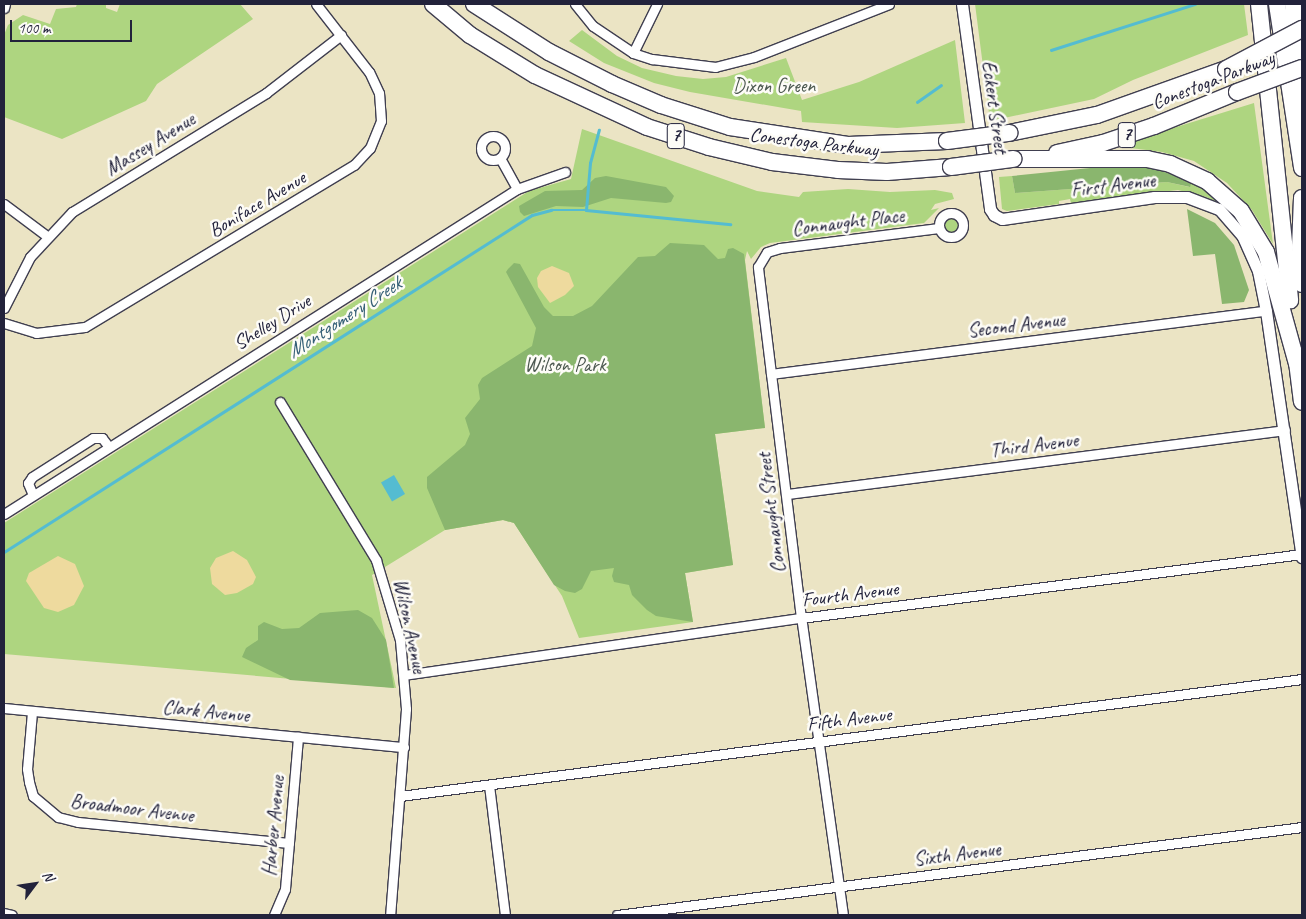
<!DOCTYPE html>
<style>
body{margin:0}
#map{position:relative;width:1306px;height:919px;overflow:hidden;background:#ebe4c4;font-family:Caveat,sans-serif}
div>[style]{position:absolute}
[style*='--x']{left:calc(var(--x)*1px);top:calc(var(--y)*1px);width:calc(var(--w)*1px);rotate:calc(var(--a)*1deg)}
.green>*{inset:0;background:#aed580}
.round{border-radius:50%}
.forest>*{inset:0;background:#8ab66e}
.sand>*{inset:0;background:#eeda9e}
.water>*{inset:0;background:#54bcd1;transform-origin:0 0}
.stream>*{height:2.5px;margin:-1.25px;padding:0 1.25px;transform-origin:1.25px;border-radius:1.25px;background:#54bcd1}
.roads{filter:drop-shadow(1px 0 #403f50) drop-shadow(-1px 0 #403f50) drop-shadow(0 1px #403f50) drop-shadow(0 -1px #403f50)}
.minor>*{height:9px;margin:-4.5px;padding:0 4.5px;transform-origin:4.5px;border-radius:4.5px;background:#fff}
.minor>.ring{margin:-4.5px;padding:0;box-sizing:content-box;background:none;border:9px solid #fff;border-radius:50%}
.tertiary>*{height:11px;margin:-5.5px;padding:0 5.5px;transform-origin:5.5px;border-radius:5.5px;background:#fff}
.motorway>*{height:16px;margin:-8px;padding:0 8px;transform-origin:8px;border-radius:8px;background:#fff}
.bridges{filter:drop-shadow(1px 0 #403f50) drop-shadow(-1px 0 #403f50) drop-shadow(0 1px #403f50) drop-shadow(0 -1px #403f50)}
.motorway-bridge>*{height:16px;margin:-8px;padding:0 8px;transform-origin:8px;border-radius:8px;background:#fff}
span{translate:-50% -50%;white-space:nowrap;text-align:center;line-height:1.15;-webkit-text-stroke:5px #fdfcf7;paint-order:stroke}
.shield-label span{padding:1px 4px;background:#fdfcf7;border:1px solid;border-radius:4px;-webkit-text-stroke-width:0}
.shield-label{font-size:19px;color:#22223b;font-weight:700}
.street-label{font-size:20px;color:#22223b}
.park-label{font-size:20px;color:#4c5850}
.water-label{font-size:21px;color:#366077;font-style:italic}
.frame{position:absolute;inset:0;border:5px solid #22223b;pointer-events:none}
.north{position:absolute;left:10px;top:859px;width:50px;height:50px;-webkit-text-stroke:4px #fdfcf7;paint-order:stroke;rotate:59deg;font-size:14px;font-weight:700;line-height:20px;text-align:center;color:#22223b}
.north::after{content:'';display:block;margin:auto;width:18px;height:22px;background:#22223b;clip-path:polygon(50% 0,100% 100%,50% 72%,0 100%)}
.scale{position:absolute;left:10px;top:20px;width:122px;height:22px;box-sizing:border-box;border:2px solid #22223b;border-top:0;padding-left:6px;font-size:15px;line-height:18px;white-space:nowrap;color:#22223b;-webkit-text-stroke:4px #fdfcf7;paint-order:stroke}
</style>
<div id="map">
<div class="green">
<i style="clip-path:polygon(77px 4px,106px 4px,106px 8px,117px 12px,120px 4px,240px 4px,253px 19px,157px 84px,146px 101px,62px 139px,4px 117px,4px 35px,8px 25px,23px 15px,50px 24px,56px 9px,76px 7px)"></i>
<i style="clip-path:polygon(975px 4px,1244px 4px,1248px 35px,1133px 80px,1094px 99px,990px 121px)"></i>
<i style="clip-path:polygon(582px 30px,617px 56px,642px 68px,676px 76px,703px 79px,726px 77px,786px 58px,802px 100px,859px 82px,955px 40px,965px 123px,897px 128px,802px 122px,801px 111px,690px 92px,654px 83px,604px 63px,569px 41px)"></i>
<i style="clip-path:polygon(1254px 103px,1273px 244px,1252px 210px,1227px 183px,1194px 161px,1162px 152px,1115px 146px)"></i>
<i style="clip-path:polygon(582px 129px,757px 191px,799px 197px,803px 192px,848px 189px,890px 192px,935px 190px,952px 193px,954px 199px,935px 204px,931px 210px,939px 208px,924px 223px,770px 243px,761px 247px,751px 259px,747px 251px,745px 260px,765px 428px,715px 434px,733px 565px,685px 573px,693px 622px,579px 638px,562px 596px,514px 523px,503px 520px,445px 530px,372px 575px,396px 688px,4px 654px,4px 523px,529px 191px,571px 179px)"></i>
<i style="clip-path:polygon(1012px 176px,1015px 193px,1167px 182px,1189px 187px,1192px 181px,1228px 205px,1242px 227px,1217px 203px,1206px 197px,1178px 190px,1071px 203px,1070px 199px,1059px 201px,1059px 204px,1007px 211px,1002px 209px,999px 177px)"></i>
<i class="round" style="left:941px;top:214px;width:20px;height:20px"></i>
</div>
<div class="forest">
<i style="clip-path:polygon(1110px 166px,1146px 166px,1192px 181px,1190px 187px,1167px 182px,1015px 193px,1012px 176px)"></i>
<i style="clip-path:polygon(606px 176px,666px 187px,674px 196px,671px 202px,666px 203px,611px 198px,583px 207px,556px 206px,524px 216px,520px 212px,519px 206px,545px 191px,582px 190px,595px 178px)"></i>
<i style="clip-path:polygon(1187px 209px,1215px 223px,1234px 245px,1249px 290px,1244px 302px,1222px 304px,1215px 254px,1193px 256px)"></i>
<i style="clip-path:polygon(670px 243px,704px 245px,718px 259px,725px 258px,728px 249px,733px 248px,744px 254px,765px 428px,715px 434px,733px 565px,685px 573px,693px 622px,656px 616px,647px 610px,632px 595px,629px 585px,614px 582px,612px 576px,614px 568px,591px 571px,582px 589px,575px 593px,565px 591px,554px 585px,514px 523px,503px 520px,445px 530px,427px 488px,427px 477px,465px 445px,470px 434px,465px 418px,480px 399px,478px 385px,482px 378px,532px 346px,536px 328px,506px 272px,508px 269px,514px 263px,520px 264px,544px 307px,553px 316px,573px 316px,592px 306px,638px 257px,655px 256px)"></i>
<i style="clip-path:polygon(358px 610px,372px 618px,386px 640px,394px 688px,290px 680px,242px 657px,246px 648px,258px 640px,258px 626px,264px 622px,282px 629px,299px 628px,320px 613px)"></i>
</div>
<div class="sand">
<i style="clip-path:polygon(552px 266px,569px 273px,574px 286px,565px 295px,550px 303px,538px 287px,537px 278px,541px 271px)"></i>
<i style="clip-path:polygon(233px 551px,247px 560px,256px 577px,253px 584px,237px 593px,225px 595px,212px 584px,210px 568px,216px 558px)"></i>
<i style="clip-path:polygon(58px 556px,75px 564px,84px 586px,74px 605px,58px 612px,44px 608px,26px 581px,29px 573px)"></i>
</div>
<div class="water">
<i style="left:394px;top:475px;width:22px;height:15px;rotate:60deg"></i>
</div>
<div class="stream">
<i style="--x:1051;--y:50;--w:151;--a:-17.7"></i>
<i style="--x:917;--y:102;--w:29;--a:-35"></i>
<i style="--x:586;--y:210;--w:47;--a:-85.1"></i>
<i style="--x:590;--y:163;--w:34;--a:-75"></i>
<i style="--x:4;--y:552;--w:626;--a:-32.55"></i>
<i style="--x:532;--y:215;--w:20;--a:-15"></i>
<i style="--x:551;--y:210;--w:35;--a:0"></i>
<i style="--x:586;--y:210;--w:145;--a:5.6"></i>
</div>
<div class="roads">
<div class="minor">
<i style="--x:575;--y:4;--w:28;--a:51"></i>
<i style="--x:593;--y:26;--w:48;--a:34"></i>
<i style="--x:633;--y:53;--w:20;--a:18"></i>
<i style="--x:652;--y:59;--w:64;--a:7.2"></i>
<i style="--x:715;--y:67;--w:40;--a:-14.4"></i>
<i style="--x:754;--y:57;--w:145;--a:-21.4"></i>
<i style="--x:4;--y:8;--w:4;--a:-76"></i>
<i style="--x:633;--y:53;--w:55;--a:-63.9"></i>
<i class="ring" style="left:481px;top:136px;width:15px;height:15px"></i>
<i style="--x:500;--y:158;--w:35;--a:61"></i>
<i style="--x:4;--y:204;--w:54;--a:36.7"></i>
<i class="ring" style="left:939px;top:213px;width:15px;height:15px"></i>
<i style="--x:4;--y:308;--w:57;--a:-63"></i>
<i style="--x:30;--y:257;--w:62;--a:-47"></i>
<i style="--x:72;--y:212;--w:228;--a:-31.5"></i>
<i style="--x:266;--y:93;--w:95;--a:-37.7"></i>
<i style="--x:4;--y:323;--w:34;--a:17"></i>
<i style="--x:36;--y:333;--w:49;--a:-7"></i>
<i style="--x:85;--y:327;--w:314;--a:-31.1"></i>
<i style="--x:354;--y:165;--w:23;--a:-47"></i>
<i style="--x:370;--y:148;--w:29;--a:-68"></i>
<i style="--x:381;--y:121;--w:28;--a:-94"></i>
<i style="--x:379;--y:93;--w:23;--a:-115"></i>
<i style="--x:369;--y:72;--w:86;--a:-127.9"></i>
<i style="--x:771;--y:374;--w:499;--a:-7.3"></i>
<i style="--x:280;--y:402;--w:185;--a:58.7"></i>
<i style="--x:376;--y:560;--w:84;--a:73.3"></i>
<i style="--x:400;--y:640;--w:69;--a:85"></i>
<i style="--x:406;--y:709;--w:207;--a:94.4"></i>
<i style="--x:788;--y:494;--w:501;--a:-7.34"></i>
<i style="--x:33;--y:495;--w:13;--a:-113"></i>
<i style="--x:28;--y:483;--w:7;--a:-56"></i>
<i style="--x:32;--y:477;--w:72;--a:-32.6"></i>
<i style="--x:93;--y:438;--w:9;--a:0"></i>
<i style="--x:102;--y:438;--w:11;--a:52"></i>
<i style="--x:4;--y:514;--w:607;--a:-32.36"></i>
<i style="--x:517;--y:189;--w:51;--a:-19.5"></i>
<i style="--x:404;--y:675;--w:401;--a:-8.2"></i>
<i style="--x:801;--y:618;--w:505;--a:-7.28"></i>
<i style="--x:4;--y:708;--w:402;--a:5.6"></i>
<i style="--x:32;--y:712;--w:57;--a:95"></i>
<i style="--x:27;--y:769;--w:13;--a:81"></i>
<i style="--x:29;--y:782;--w:15;--a:74"></i>
<i style="--x:33;--y:796;--w:33;--a:40"></i>
<i style="--x:58;--y:817;--w:21;--a:14"></i>
<i style="--x:78;--y:822;--w:212;--a:5.7"></i>
<i style="--x:489;--y:785;--w:131;--a:83"></i>
<i style="--x:400;--y:796;--w:910;--a:-7.39"></i>
<i style="--x:4;--y:913;--w:8;--a:14"></i>
<i style="--x:274;--y:915;--w:28;--a:-67"></i>
<i style="--x:285;--y:889;--w:153;--a:-85.1"></i>
<i style="--x:617;--y:915;--w:691;--a:-7.32"></i>
<i style="--x:843;--y:915;--w:300;--a:-98"></i>
<i style="--x:801;--y:618;--w:354;--a:-97"></i>
<i style="--x:758;--y:267;--w:17;--a:-59"></i>
<i style="--x:767;--y:252;--w:14;--a:-17"></i>
<i style="--x:780;--y:248;--w:160;--a:-7.2"></i>
</div>
<div class="tertiary">
<i style="--x:962;--y:4;--w:207;--a:82.2"></i>
<i style="--x:990;--y:209;--w:7;--a:56"></i>
<i style="--x:994;--y:215;--w:9;--a:27"></i>
<i style="--x:1002;--y:219;--w:154;--a:-8.2"></i>
<i style="--x:1154;--y:197;--w:33;--a:0"></i>
<i style="--x:1187;--y:197;--w:34;--a:21"></i>
<i style="--x:1219;--y:209;--w:35;--a:49"></i>
<i style="--x:1242;--y:235;--w:39;--a:66"></i>
<i style="--x:1258;--y:271;--w:41;--a:78.7"></i>
<i style="--x:1266;--y:311;--w:249;--a:81.7"></i>
</div>
<div class="motorway">
<i style="--x:433;--y:4;--w:48;--a:40"></i>
<i style="--x:470;--y:35;--w:76;--a:31.6"></i>
<i style="--x:535;--y:75;--w:123;--a:24.9"></i>
<i style="--x:647;--y:127;--w:65;--a:17.9"></i>
<i style="--x:709;--y:147;--w:65;--a:13.4"></i>
<i style="--x:772;--y:162;--w:66;--a:6.9"></i>
<i style="--x:838;--y:170;--w:49;--a:2.3"></i>
<i style="--x:887;--y:172;--w:64;--a:-4.5"></i>
<i style="--x:474;--y:4;--w:89;--a:32.6"></i>
<i style="--x:549;--y:52;--w:71;--a:26.9"></i>
<i style="--x:612;--y:84;--w:53;--a:23.2"></i>
<i style="--x:661;--y:105;--w:72;--a:17.7"></i>
<i style="--x:730;--y:127;--w:119;--a:8.7"></i>
<i style="--x:848;--y:145;--w:99;--a:-2.3"></i>
<i style="--x:1259;--y:4;--w:298;--a:84"></i>
<i style="--x:1277;--y:4;--w:166;--a:81.3"></i>
<i style="--x:1293;--y:4;--w:102;--a:85"></i>
<i style="--x:1009;--y:133;--w:90;--a:-11.6"></i>
<i style="--x:1097;--y:115;--w:137;--a:-19.6"></i>
<i style="--x:1057;--y:153;--w:47;--a:-12.3"></i>
<i style="--x:1103;--y:143;--w:54;--a:-18.4"></i>
<i style="--x:1154;--y:126;--w:90;--a:-22.3"></i>
<i style="--x:1013;--y:159;--w:134;--a:0"></i>
<i style="--x:1147;--y:159;--w:24;--a:12"></i>
<i style="--x:1170;--y:164;--w:41;--a:24.7"></i>
<i style="--x:1207;--y:181;--w:45;--a:41.4"></i>
<i style="--x:1241;--y:211;--w:48;--a:58.6"></i>
<i style="--x:1266;--y:252;--w:116;--a:74.5"></i>
<i style="--x:1302;--y:198;--w:49;--a:92.3"></i>
<i style="--x:1300;--y:247;--w:37;--a:87"></i>
<i style="--x:1296;--y:354;--w:48;--a:82.9"></i>
</div>
</div>
<div class="bridges">
<div class="motorway-bridge">
<i style="--x:1226;--y:69;--w:86;--a:-27.8"></i>
<i style="--x:1237;--y:92;--w:69;--a:-20.3"></i>
<i style="--x:947;--y:141;--w:63;--a:-7.4"></i>
<i style="--x:951;--y:167;--w:63;--a:-7.4"></i>
</div>
</div>
<div class="shield-label">
<span style="left:1127px;top:135px">7</span>
<span style="left:676px;top:136px">7</span>
</div>
<div class="street-label">
<span style="left:1213px;top:80px;rotate:-21deg">Conestoga Parkway</span>
<span style="left:995px;top:107px;rotate:82deg">Eckert Street</span>
<span style="left:814px;top:142px;rotate:7deg">Conestoga Parkway</span>
<span style="left:150px;top:144px;rotate:-32deg">Massey Avenue</span>
<span style="left:1113px;top:185px;rotate:-7deg">First Avenue</span>
<span style="left:257px;top:204px;rotate:-31deg">Boniface Avenue</span>
<span style="left:848px;top:222px;rotate:-7deg">Connaught Place</span>
<span style="left:272px;top:322px;rotate:-32deg">Shelley Drive</span>
<span style="left:1016px;top:325px;rotate:-7deg">Second Avenue</span>
<span style="left:1034px;top:445px;rotate:-7deg">Third Avenue</span>
<span style="left:771px;top:513px;rotate:-97deg">Connaught Street</span>
<span style="left:850px;top:594px;rotate:-7deg">Fourth Avenue</span>
<span style="left:410px;top:626px;rotate:78deg">Wilson Avenue</span>
<span style="left:206px;top:711px;rotate:6deg">Clark Avenue</span>
<span style="left:849px;top:719px;rotate:-7deg">Fifth Avenue</span>
<span style="left:132px;top:808px;rotate:7deg">Broadmoor Avenue</span>
<span style="left:273px;top:826px;rotate:-85deg">Harber Avenue</span>
<span style="left:957px;top:854px;rotate:-7deg">Sixth Avenue</span>
</div>
<div class="park-label">
<span style="left:774px;top:85px">Dixon Green</span>
<span style="left:565px;top:364px">Wilson Park</span>
</div>
<div class="water-label">
<span style="left:344px;top:317px;rotate:-33deg">Montgomery Creek</span>
</div>
<div class="frame"></div>
<div class="north">N</div>
<div class="scale">100 m</div>
</div>
